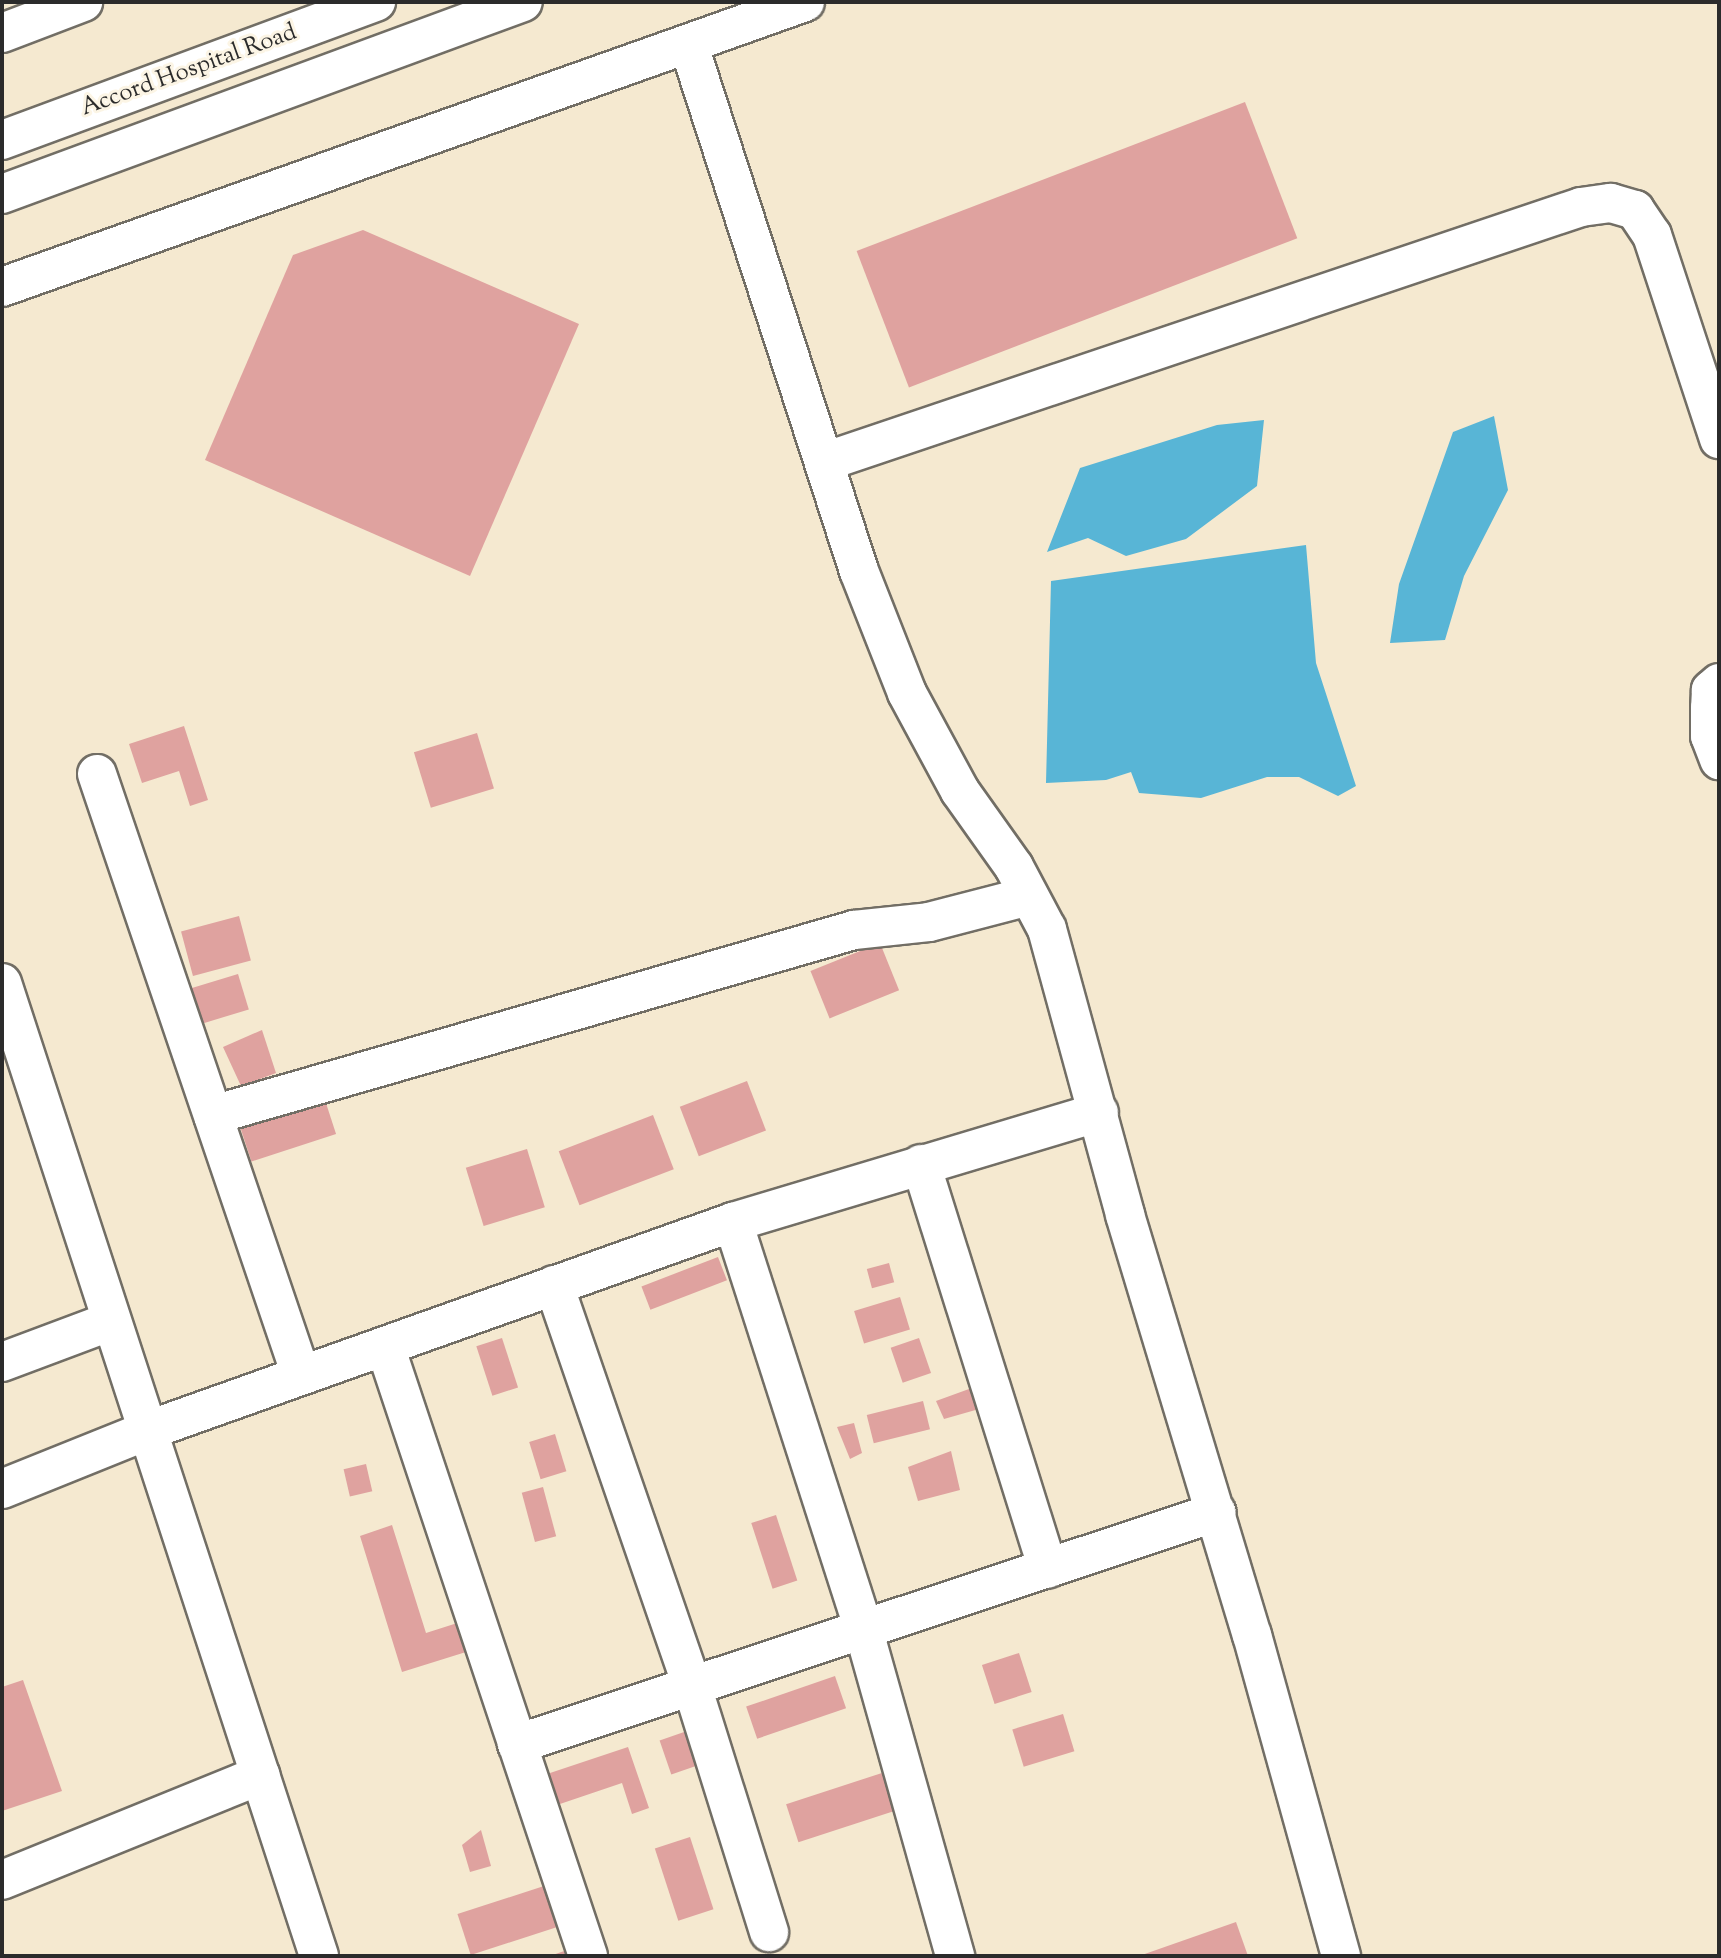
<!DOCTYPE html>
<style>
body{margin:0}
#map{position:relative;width:1721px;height:1958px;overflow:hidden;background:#f5e9d0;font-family:"Sorts Mill Goudy",serif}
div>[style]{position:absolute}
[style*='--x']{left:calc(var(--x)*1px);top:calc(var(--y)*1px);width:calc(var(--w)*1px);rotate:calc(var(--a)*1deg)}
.water>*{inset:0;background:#58b5d6}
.building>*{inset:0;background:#dfa29f;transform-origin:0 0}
.roads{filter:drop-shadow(2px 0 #726e65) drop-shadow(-2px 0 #726e65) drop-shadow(0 2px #726e65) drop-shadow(0 -2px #726e65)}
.minor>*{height:38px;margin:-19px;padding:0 19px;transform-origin:19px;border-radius:19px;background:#fff}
span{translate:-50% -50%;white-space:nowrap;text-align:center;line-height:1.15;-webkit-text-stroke:6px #fcf5e5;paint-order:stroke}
.street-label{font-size:24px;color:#2b2b2b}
.frame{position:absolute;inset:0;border:4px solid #2b2b2b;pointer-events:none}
</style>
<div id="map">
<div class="water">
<i style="clip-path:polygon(1494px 416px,1508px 490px,1464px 576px,1445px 640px,1390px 643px,1399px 584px,1453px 432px)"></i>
<i style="clip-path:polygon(1264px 420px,1257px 486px,1186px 539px,1126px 556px,1088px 538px,1047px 552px,1080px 468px,1217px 425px)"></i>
<i style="clip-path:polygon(1306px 545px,1316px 663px,1356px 786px,1338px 796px,1299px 777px,1267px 777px,1201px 798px,1139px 793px,1131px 772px,1106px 780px,1046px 783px,1051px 581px)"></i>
</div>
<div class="building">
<i style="left:1245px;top:102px;width:146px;height:416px;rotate:69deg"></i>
<i style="clip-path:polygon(363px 230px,579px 324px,470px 576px,205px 460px,293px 255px)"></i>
<i style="clip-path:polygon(184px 726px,208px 800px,190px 806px,179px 771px,142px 783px,129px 744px)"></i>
<i style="left:477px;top:733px;width:58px;height:66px;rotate:73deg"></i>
<i style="left:239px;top:916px;width:46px;height:60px;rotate:75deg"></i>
<i style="left:880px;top:943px;width:51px;height:75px;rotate:68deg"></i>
<i style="left:238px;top:974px;width:37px;height:49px;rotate:73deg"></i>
<i style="clip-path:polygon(262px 1030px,276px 1073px,241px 1086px,223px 1047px)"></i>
<i style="left:747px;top:1081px;width:53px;height:72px;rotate:69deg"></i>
<i style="left:324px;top:1097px;width:39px;height:89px;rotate:72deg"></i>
<i style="left:653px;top:1115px;width:58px;height:101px;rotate:69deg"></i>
<i style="left:527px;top:1149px;width:61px;height:64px;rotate:73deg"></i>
<i style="left:718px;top:1257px;width:25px;height:82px;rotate:69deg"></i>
<i style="left:889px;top:1263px;width:20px;height:23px;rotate:75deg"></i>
<i style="left:900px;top:1297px;width:34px;height:48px;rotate:73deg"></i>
<i style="left:502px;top:1338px;width:52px;height:27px;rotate:72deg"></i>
<i style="left:919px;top:1338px;width:37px;height:30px;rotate:71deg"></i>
<i style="clip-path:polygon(980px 1385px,986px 1407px,944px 1419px,936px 1401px)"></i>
<i style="left:923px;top:1401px;width:29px;height:58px;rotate:76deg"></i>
<i style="clip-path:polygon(854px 1423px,862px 1453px,850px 1459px,837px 1427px)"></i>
<i style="left:555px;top:1434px;width:39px;height:27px;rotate:73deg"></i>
<i style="clip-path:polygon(951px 1451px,960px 1490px,918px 1501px,908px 1467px)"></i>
<i style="left:366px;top:1464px;width:28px;height:23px;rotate:77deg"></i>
<i style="left:543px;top:1487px;width:51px;height:22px;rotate:75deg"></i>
<i style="left:776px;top:1515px;width:69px;height:26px;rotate:72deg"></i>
<i style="clip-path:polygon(392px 1525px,426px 1633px,473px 1618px,482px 1647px,402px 1672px,360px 1536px)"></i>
<i style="left:1019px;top:1653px;width:41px;height:39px;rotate:72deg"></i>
<i style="left:835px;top:1676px;width:34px;height:94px;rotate:71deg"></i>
<i style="clip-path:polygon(23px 1680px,62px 1791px,2px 1811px,2px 1687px)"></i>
<i style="left:1063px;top:1714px;width:39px;height:53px;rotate:73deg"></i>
<i style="left:687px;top:1731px;width:36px;height:29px;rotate:71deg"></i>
<i style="clip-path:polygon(628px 1747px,649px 1808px,632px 1814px,622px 1783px,557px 1805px,547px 1774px)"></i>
<i style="left:885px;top:1772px;width:40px;height:104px;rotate:72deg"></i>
<i style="clip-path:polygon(481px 1830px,491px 1866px,470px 1872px,462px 1845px)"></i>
<i style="left:690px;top:1837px;width:76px;height:37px;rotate:72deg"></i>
<i style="left:544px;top:1886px;width:43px;height:91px;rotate:72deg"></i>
<i style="clip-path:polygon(1236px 1922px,1248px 1956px,1139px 1956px)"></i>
<i style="clip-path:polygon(567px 1950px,569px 1956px,550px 1956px)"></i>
</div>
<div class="roads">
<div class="minor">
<i style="--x:2;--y:33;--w:87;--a:-20.9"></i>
<i style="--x:689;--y:46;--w:552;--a:72.06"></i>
<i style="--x:859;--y:571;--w:131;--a:68.5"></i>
<i style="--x:907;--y:693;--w:111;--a:61.6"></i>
<i style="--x:960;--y:791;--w:93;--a:54.6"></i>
<i style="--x:1014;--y:867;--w:70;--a:62"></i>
<i style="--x:1047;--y:929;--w:296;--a:74.7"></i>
<i style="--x:1125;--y:1215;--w:439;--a:73.2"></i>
<i style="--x:1252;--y:1635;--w:333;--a:74.5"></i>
<i style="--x:2;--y:140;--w:399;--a:-20.3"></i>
<i style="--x:2;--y:194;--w:555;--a:-20.23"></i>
<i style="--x:2;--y:287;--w:852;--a:-19.54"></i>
<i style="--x:824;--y:462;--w:799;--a:-18.62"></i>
<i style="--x:1581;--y:207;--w:30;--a:-8"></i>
<i style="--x:1611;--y:203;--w:25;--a:16"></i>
<i style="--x:1635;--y:210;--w:30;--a:56"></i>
<i style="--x:1652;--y:235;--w:215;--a:71.8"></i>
<i style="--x:1719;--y:683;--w:11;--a:139"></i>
<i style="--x:1711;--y:690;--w:18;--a:93"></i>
<i style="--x:1710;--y:708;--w:28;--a:90"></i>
<i style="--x:1710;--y:736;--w:26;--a:69"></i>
<i style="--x:97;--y:774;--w:635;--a:71.25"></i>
<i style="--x:2;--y:983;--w:1023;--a:71.95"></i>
<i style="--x:213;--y:1115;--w:667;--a:-16.1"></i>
<i style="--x:854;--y:930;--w:75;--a:-6.1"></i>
<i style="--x:929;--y:922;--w:103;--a:-14.6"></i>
<i style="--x:921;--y:1164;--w:424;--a:72.6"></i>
<i style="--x:733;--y:1222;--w:426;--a:72.2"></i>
<i style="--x:863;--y:1628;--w:341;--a:74.3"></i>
<i style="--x:554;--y:1285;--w:424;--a:71"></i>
<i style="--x:692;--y:1686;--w:258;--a:72.6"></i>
<i style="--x:385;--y:1346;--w:643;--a:71.59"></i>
<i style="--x:2;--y:1362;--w:114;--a:-20.5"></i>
<i style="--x:2;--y:1489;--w:155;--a:-21.9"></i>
<i style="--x:146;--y:1431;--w:623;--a:-19.6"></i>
<i style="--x:733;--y:1222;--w:382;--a:-16.7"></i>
<i style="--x:517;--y:1744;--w:737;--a:-18.34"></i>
<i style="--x:2;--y:1880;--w:279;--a:-22.1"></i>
</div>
</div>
<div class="street-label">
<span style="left:189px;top:71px;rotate:-20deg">Accord Hospital Road</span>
</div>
<div class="frame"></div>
</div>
